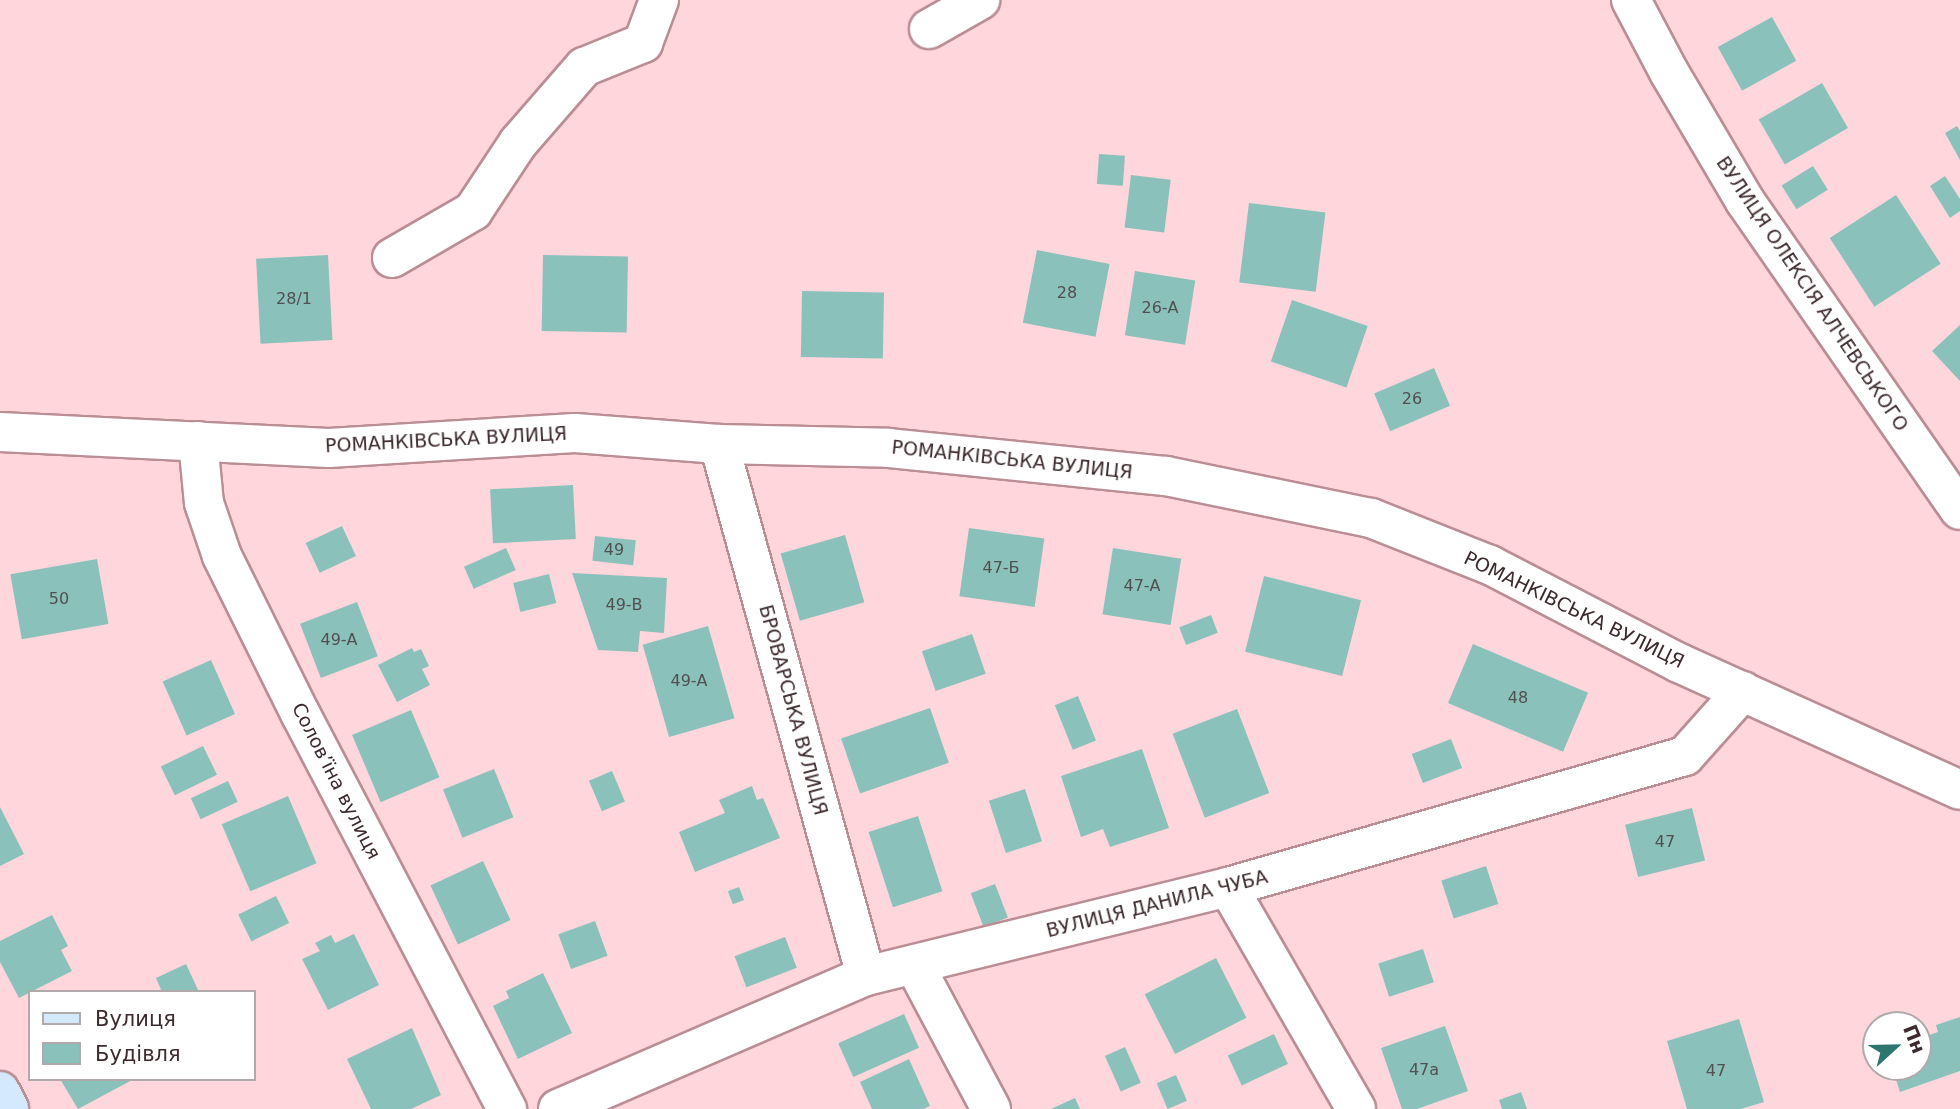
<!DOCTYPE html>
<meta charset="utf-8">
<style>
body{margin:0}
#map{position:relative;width:1960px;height:1109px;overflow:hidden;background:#fed6dc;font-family:"DejaVu Sans",sans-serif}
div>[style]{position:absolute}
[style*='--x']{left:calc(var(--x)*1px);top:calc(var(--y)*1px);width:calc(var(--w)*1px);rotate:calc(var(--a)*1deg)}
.building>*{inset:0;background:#8bc1bb;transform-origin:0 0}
.roads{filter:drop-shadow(2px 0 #bb8d95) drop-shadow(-2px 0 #bb8d95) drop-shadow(0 2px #bb8d95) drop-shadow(0 -2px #bb8d95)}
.minor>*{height:38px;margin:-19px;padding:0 19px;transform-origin:19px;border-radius:19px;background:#fff}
.major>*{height:38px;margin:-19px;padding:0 19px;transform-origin:19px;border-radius:19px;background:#d4e9fe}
span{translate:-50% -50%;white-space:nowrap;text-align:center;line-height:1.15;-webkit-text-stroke:5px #fff;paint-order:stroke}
.number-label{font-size:16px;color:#505050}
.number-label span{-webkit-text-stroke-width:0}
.street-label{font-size:19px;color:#3d2a2d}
.legend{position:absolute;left:28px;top:990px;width:228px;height:91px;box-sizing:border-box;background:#fff;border:2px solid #b1aaab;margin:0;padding:9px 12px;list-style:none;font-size:21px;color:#3d2a2d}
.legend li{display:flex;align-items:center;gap:14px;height:35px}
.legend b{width:35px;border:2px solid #b1aaab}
.north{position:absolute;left:1862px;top:1011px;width:70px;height:70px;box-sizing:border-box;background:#fff;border:2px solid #b1aaab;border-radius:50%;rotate:68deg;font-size:19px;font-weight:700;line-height:28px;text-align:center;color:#3d2a2d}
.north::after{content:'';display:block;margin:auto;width:24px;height:32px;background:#2d7670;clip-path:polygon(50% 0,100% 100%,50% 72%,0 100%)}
</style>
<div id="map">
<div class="building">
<i style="left:1772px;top:17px;width:50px;height:62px;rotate:61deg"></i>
<i style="left:1822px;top:83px;width:52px;height:73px;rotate:60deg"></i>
<i style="clip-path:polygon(1957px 126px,1960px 131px,1960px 160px,1945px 133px)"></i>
<i style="left:1099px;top:154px;width:26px;height:30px;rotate:4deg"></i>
<i style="left:1813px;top:166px;width:28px;height:37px;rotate:58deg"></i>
<i style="left:1131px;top:175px;width:40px;height:53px;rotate:7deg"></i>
<i style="clip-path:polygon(1945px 176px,1960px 199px,1960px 211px,1950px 218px,1930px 186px)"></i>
<i style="left:1896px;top:195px;width:82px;height:79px;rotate:57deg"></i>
<i style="left:1249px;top:203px;width:77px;height:80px;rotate:7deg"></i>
<i style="left:1037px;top:250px;width:74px;height:74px;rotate:11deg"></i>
<i style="left:328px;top:255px;width:85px;height:72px;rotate:87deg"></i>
<i style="left:543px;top:255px;width:85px;height:76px;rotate:1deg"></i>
<i style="left:1135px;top:271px;width:61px;height:65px;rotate:9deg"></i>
<i style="left:802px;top:291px;width:82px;height:66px;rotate:1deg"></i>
<i style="left:1292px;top:300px;width:80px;height:65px;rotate:19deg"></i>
<i style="clip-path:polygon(1960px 325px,1960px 381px,1932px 351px)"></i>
<i style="left:1434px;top:368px;width:41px;height:65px;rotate:67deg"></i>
<i style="left:573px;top:485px;width:54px;height:83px;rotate:87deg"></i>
<i style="left:342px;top:526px;width:33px;height:40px;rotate:65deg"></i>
<i style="left:969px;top:528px;width:76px;height:69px;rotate:8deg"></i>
<i style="left:845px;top:535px;width:70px;height:67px;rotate:74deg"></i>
<i style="left:595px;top:536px;width:41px;height:25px;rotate:6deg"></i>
<i style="left:506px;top:548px;width:24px;height:46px;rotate:66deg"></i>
<i style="left:1113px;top:548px;width:69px;height:67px;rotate:9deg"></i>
<i style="left:97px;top:559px;width:66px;height:88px;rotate:80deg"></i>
<i style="clip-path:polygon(572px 573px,667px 578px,664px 633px,640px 631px,638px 652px,598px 650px)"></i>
<i style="left:549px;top:574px;width:30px;height:37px;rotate:76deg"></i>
<i style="left:1264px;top:576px;width:100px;height:78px;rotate:14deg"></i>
<i style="left:357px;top:602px;width:58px;height:61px;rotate:69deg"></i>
<i style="left:1211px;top:615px;width:19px;height:34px;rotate:69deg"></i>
<i style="left:708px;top:626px;width:96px;height:68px;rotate:74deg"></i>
<i style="left:972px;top:634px;width:42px;height:53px;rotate:71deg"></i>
<i style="left:1473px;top:644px;width:125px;height:64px;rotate:23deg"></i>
<i style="clip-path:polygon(412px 648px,414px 652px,421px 649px,429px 666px,422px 669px,430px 685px,397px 702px,378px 665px)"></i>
<i style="left:211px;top:660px;width:59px;height:53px;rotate:66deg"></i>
<i style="left:1078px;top:696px;width:48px;height:25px;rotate:68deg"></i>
<i style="left:930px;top:708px;width:58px;height:94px;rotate:71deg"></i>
<i style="left:1237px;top:709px;width:90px;height:69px;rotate:69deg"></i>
<i style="left:411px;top:710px;width:73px;height:64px;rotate:67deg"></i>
<i style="left:1451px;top:739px;width:31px;height:42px;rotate:69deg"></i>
<i style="left:203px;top:746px;width:32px;height:47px;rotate:64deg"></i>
<i style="clip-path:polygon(1142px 749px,1169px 828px,1110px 847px,1103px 829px,1081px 837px,1061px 776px)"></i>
<i style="left:494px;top:769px;width:52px;height:55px;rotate:68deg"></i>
<i style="left:612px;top:771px;width:33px;height:25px;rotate:67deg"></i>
<i style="left:228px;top:781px;width:23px;height:41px;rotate:65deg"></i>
<i style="clip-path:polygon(752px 786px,757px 800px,763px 798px,780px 838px,695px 872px,679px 832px,725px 813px,719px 800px)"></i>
<i style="left:1025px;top:789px;width:55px;height:38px;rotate:72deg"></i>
<i style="left:288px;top:796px;width:73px;height:72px;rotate:67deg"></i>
<i style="clip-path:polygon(0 807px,24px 854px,0 866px)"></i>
<i style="left:1692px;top:808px;width:54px;height:69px;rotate:76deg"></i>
<i style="left:918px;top:816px;width:79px;height:52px;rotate:72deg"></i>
<i style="left:483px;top:861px;width:65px;height:58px;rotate:65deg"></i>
<i style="left:1486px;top:866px;width:40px;height:47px;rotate:72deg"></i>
<i style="left:995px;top:884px;width:36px;height:26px;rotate:69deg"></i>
<i style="left:739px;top:887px;width:14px;height:12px;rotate:69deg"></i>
<i style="left:276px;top:896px;width:30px;height:42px;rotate:64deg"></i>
<i style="clip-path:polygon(52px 915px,68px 946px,61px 950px,72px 971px,19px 998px,0 962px,0 941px)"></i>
<i style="left:595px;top:921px;width:37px;height:39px;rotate:70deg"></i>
<i style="clip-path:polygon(354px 934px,379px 985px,328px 1010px,302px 959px,320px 951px,315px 943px,331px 935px,335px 943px)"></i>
<i style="left:785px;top:937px;width:33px;height:54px;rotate:69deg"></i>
<i style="left:1423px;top:949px;width:35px;height:47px;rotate:72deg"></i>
<i style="left:1216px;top:958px;width:67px;height:80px;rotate:63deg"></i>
<i style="clip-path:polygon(186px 964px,199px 992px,162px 992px,156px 978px)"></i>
<i style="clip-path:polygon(543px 973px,572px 1033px,518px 1059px,493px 1006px,509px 998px,506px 991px)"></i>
<i style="left:904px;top:1014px;width:37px;height:72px;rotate:66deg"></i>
<i style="clip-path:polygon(1960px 1017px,1960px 1071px,1900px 1092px,1892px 1067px,1918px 1067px,1918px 1039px,1938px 1032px,1936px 1025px)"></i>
<i style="clip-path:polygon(1739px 1019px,1764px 1102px,1741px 1109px,1687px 1109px,1667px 1041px)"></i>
<i style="clip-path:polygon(1445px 1026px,1468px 1091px,1417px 1109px,1402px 1109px,1381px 1048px)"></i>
<i style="clip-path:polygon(412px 1028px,441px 1095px,411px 1109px,371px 1109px,347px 1059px)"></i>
<i style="left:1274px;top:1034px;width:33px;height:51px;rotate:65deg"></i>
<i style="left:1125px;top:1047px;width:39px;height:22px;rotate:66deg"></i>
<i style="clip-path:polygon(909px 1059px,930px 1106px,923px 1109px,872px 1109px,860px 1082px)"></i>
<i style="left:1176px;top:1075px;width:28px;height:21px;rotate:67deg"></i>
<i style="clip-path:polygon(60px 1079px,134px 1079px,78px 1109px)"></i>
<i style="clip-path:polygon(1521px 1092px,1527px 1109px,1502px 1109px,1499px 1100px)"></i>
<i style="clip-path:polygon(1075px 1098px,1080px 1109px,1051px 1109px)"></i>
</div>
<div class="roads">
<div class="minor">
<i style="--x:1631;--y:0;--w:81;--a:62.2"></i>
<i style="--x:1669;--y:72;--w:150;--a:59.5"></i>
<i style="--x:1745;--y:201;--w:376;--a:55.2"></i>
<i style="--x:929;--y:29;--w:59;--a:-29.6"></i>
<i style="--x:392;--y:258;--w:94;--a:-30.1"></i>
<i style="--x:473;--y:211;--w:82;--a:-56.5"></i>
<i style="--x:518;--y:143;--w:101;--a:-49"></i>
<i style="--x:584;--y:67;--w:64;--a:-22.1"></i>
<i style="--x:643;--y:43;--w:46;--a:-69.6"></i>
<i style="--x:0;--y:432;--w:329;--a:2.8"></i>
<i style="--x:329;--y:448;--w:246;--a:-3.5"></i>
<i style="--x:575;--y:433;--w:144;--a:4.4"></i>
<i style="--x:719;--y:444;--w:170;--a:1.3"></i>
<i style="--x:889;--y:448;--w:278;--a:5.8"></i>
<i style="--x:1166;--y:476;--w:209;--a:11.6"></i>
<i style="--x:1371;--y:518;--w:128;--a:21.6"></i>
<i style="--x:1490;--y:565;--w:213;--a:27.4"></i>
<i style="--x:1679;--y:663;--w:308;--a:24.3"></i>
<i style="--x:198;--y:441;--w:62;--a:84.5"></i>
<i style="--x:204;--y:503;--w:56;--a:71.2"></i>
<i style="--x:222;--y:556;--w:178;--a:63.6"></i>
<i style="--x:301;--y:715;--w:445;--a:62.4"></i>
<i style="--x:719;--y:444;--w:552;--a:74.55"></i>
<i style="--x:1228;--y:887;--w:256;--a:60"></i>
<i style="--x:915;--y:966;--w:162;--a:62"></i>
<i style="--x:558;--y:1109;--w:335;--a:-23.4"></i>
<i style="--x:866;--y:976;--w:373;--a:-13.8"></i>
<i style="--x:1228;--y:887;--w:475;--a:-16"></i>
<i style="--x:1685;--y:756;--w:87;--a:-48.3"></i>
</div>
<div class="major">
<i style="--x:0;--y:1091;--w:20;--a:63"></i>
</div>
</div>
<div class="number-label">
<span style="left:1067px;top:293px">28</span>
<span style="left:294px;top:299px">28/1</span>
<span style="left:1160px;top:308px">26-А</span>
<span style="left:1412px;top:399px">26</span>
<span style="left:614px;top:550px">49</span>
<span style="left:1001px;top:568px">47-Б</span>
<span style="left:1142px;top:586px">47-А</span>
<span style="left:59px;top:599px">50</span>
<span style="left:624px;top:605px">49-В</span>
<span style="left:339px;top:640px">49-А</span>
<span style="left:689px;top:681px">49-А</span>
<span style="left:1518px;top:698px">48</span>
<span style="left:1665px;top:842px">47</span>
<span style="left:1424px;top:1070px">47а</span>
<span style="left:1716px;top:1071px">47</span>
</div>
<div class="street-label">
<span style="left:1812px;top:294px;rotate:56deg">ВУЛИЦЯ ОЛЕКСІЯ АЛЧЕВСЬКОГО</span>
<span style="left:446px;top:440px;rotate:-3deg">РОМАНКІВСЬКА ВУЛИЦЯ</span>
<span style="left:1012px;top:460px;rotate:6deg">РОМАНКІВСЬКА ВУЛИЦЯ</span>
<span style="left:1574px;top:610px;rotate:26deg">РОМАНКІВСЬКА ВУЛИЦЯ</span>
<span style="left:793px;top:710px;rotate:75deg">БРОВАРСЬКА ВУЛИЦЯ</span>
<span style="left:336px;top:781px;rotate:63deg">Соловʼїна вулиця</span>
<span style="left:1157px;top:904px;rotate:-14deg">ВУЛИЦЯ ДАНИЛА ЧУБА</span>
</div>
<ul class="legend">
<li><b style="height:9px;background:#d4e9fe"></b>Вулиця</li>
<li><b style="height:19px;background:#8bc1bb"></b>Будівля</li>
</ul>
<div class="north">Пн</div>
</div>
